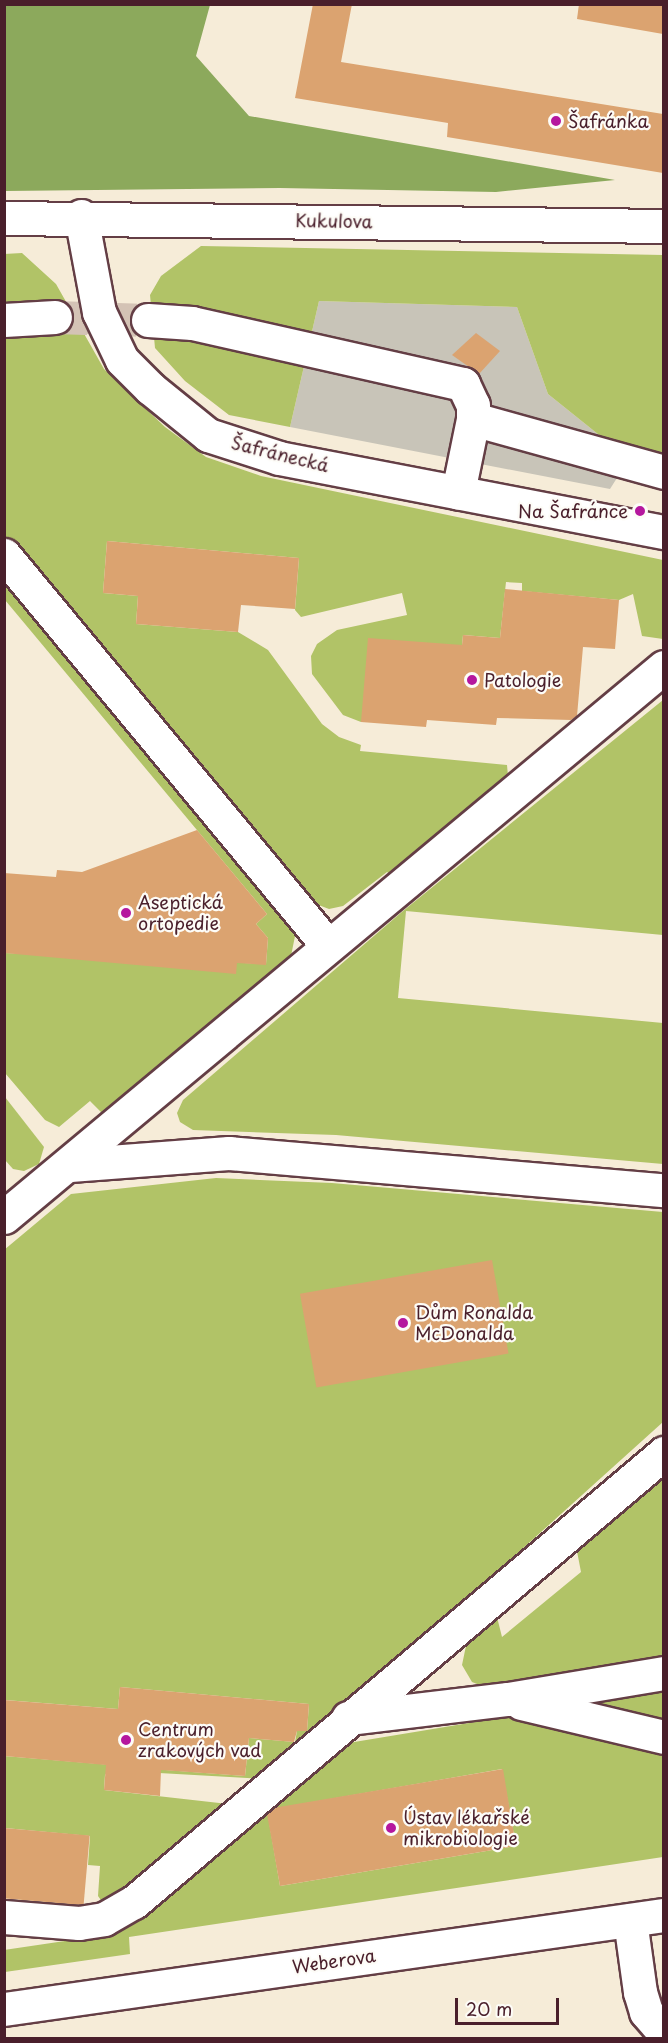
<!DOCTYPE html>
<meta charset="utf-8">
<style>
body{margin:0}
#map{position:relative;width:668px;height:2043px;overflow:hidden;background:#f6ecd8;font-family:"Playpen Sans",sans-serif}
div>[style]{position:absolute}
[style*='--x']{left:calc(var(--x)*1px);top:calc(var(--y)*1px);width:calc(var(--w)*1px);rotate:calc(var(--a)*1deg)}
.industrial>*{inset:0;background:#c8c4b8}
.green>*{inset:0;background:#b1c367}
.forest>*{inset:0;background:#8ca95c}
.building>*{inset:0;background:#dba370;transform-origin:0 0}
.minor-tunnel>*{height:33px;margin-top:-16.5px;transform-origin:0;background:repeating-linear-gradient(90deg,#d4c3b5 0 33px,transparent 0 49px)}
.roads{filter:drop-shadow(2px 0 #643e45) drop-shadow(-2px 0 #643e45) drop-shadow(0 2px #643e45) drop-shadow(0 -2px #643e45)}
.minor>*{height:33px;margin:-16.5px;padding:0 16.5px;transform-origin:16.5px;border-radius:16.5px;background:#fff}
.major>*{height:33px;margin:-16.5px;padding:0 16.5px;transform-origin:16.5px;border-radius:16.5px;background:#fff}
.dots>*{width:16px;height:16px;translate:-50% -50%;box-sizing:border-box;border:3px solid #fdfcf7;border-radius:50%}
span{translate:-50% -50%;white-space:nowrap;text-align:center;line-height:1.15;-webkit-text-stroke:4.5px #fdfcf7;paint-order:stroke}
.poi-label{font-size:18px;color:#4a1f2b}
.left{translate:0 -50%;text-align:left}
.right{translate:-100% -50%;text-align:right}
.street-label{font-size:18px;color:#4a1f2b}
.frame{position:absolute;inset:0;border:6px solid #4a1f2b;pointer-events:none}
.scale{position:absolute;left:455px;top:1998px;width:104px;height:27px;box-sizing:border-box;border:3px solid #4a1f2b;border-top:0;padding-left:8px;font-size:18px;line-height:21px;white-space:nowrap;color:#4a1f2b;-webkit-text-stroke:4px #fdfcf7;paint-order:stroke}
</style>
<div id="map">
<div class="industrial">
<i style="clip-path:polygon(319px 301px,517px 307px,548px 394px,629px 459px,610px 489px,290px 427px)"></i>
</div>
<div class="green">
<i style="clip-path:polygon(201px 246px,663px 255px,663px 462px,629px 459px,548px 394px,517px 307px,319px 301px,290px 427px,229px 415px,185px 381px,155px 348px,150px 295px,161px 276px)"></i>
<i style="clip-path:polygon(22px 253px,56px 284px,104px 369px,165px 427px,206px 457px,261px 476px,663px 560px,663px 639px,642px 636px,633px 594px,619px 600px,522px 591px,522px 583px,506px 582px,500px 638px,463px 635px,462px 645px,361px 722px,343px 715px,312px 674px,311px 656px,317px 644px,337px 630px,407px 615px,402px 593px,301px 617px,295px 610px,299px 558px,107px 541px,103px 593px,138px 596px,136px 624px,238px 632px,268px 650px,322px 724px,339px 737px,361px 745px,360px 751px,507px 765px,508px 776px,390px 874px,387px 872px,343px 906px,329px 909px,316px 904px,5px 540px,4px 254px)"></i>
<i style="clip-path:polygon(4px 570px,90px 676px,92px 689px,100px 698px,111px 700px,213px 825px,214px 836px,230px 847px,295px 936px,291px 956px,104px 1115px,90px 1101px,59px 1127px,45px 1120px,5px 1073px,5px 953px,266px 964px,268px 938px,256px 924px,267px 914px,5px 600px)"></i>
<i style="clip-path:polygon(663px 700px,663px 935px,406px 911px,398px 998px,663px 1023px,663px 1164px,336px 1135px,193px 1130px,180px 1122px,177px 1113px,183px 1100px,403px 911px)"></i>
<i style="clip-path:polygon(5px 1097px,44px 1147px,39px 1164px,24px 1171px,13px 1169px,5px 1160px)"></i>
<i style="clip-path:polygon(216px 1178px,332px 1183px,663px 1212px,663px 1422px,500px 1569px,494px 1585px,266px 1779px,159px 1773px,139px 1768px,245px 1776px,249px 1738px,295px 1742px,297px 1731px,307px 1731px,309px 1704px,120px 1687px,118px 1709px,5px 1700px,4px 1250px,71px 1194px)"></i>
<i style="clip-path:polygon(663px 1471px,663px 1660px,485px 1687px,472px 1682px,462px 1665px,467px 1641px,497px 1617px,502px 1637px,581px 1572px,575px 1541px)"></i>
<i style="clip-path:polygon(663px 1687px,663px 1724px,591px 1702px,592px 1700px)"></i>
<i style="clip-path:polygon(evenodd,524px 1714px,663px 1749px,663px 1857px,129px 1937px,130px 1954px,5px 1972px,4px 1950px,85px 1938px,336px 1745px,524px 1714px,502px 1769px,516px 1846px,280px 1886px,267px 1810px,502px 1769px)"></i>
<i style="clip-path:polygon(4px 1756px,112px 1765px,105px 1775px,104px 1790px,237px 1805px,131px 1894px,103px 1903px,98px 1896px,100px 1866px,88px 1865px,90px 1836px,5px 1828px)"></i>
</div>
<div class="forest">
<i style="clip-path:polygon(5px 4px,210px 5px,196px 56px,249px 116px,615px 180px,496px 192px,280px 188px,5px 191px)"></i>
</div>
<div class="building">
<i style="clip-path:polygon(313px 4px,352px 4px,341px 62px,663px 114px,663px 173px,447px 137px,448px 123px,295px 98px)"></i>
<i style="clip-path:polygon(579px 4px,663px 4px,663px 34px,577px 19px)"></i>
<i style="clip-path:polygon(476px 333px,500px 351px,479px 374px,452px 355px)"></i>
<i style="clip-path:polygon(107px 541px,299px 558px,295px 609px,241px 605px,238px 632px,136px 624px,138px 596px,103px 593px)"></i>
<i style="clip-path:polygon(505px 589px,619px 600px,615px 649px,583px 647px,577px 716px,571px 720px,497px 718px,496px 725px,427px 720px,426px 727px,361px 722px,368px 638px,462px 645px,463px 635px,500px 638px)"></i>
<i style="clip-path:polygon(197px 830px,267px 914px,256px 924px,268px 938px,266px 965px,237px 963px,236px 974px,4px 953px,4px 873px,56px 877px,57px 870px,82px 872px)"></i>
<i style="left:492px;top:1260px;width:95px;height:195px;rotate:80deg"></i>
<i style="clip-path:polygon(120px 1687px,309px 1704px,307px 1731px,297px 1731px,294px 1742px,249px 1738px,245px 1776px,161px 1770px,160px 1796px,104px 1790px,106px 1765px,4px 1756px,4px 1700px,118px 1709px)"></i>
<i style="clip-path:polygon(503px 1769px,516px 1846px,280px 1886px,267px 1814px,273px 1808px)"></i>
<i style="left:4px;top:1828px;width:86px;height:70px;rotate:5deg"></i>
</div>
<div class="minor-tunnel">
<i style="--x:55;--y:317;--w:93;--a:1.8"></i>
</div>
<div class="roads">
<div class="minor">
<i style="--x:81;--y:216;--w:98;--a:79.4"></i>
<i style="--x:99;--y:312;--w:53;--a:64.4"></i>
<i style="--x:122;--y:360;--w:40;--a:45"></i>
<i style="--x:150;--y:388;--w:75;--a:39"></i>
<i style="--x:208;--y:435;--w:75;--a:17.9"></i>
<i style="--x:279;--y:458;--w:392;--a:10.9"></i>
<i style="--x:4;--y:320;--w:51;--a:-3.4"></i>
<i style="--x:148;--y:320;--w:44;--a:3.9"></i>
<i style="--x:192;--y:323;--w:278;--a:12.7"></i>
<i style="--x:463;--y:384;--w:23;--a:65"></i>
<i style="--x:473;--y:405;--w:14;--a:90"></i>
<i style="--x:473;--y:419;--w:75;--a:101.6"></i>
<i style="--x:473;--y:419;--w:198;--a:15.5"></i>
<i style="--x:4;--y:555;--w:508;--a:50.35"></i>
<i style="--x:70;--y:1165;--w:159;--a:-4.3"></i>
<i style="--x:229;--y:1153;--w:437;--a:4.9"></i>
<i style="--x:4;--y:1217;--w:859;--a:-39.81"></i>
<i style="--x:521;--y:1703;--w:147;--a:13.4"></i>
<i style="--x:348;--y:1718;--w:161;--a:-6.8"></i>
<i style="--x:508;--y:1699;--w:158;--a:-9.5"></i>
<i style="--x:4;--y:1917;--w:75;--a:4.6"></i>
<i style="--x:79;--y:1923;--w:25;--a:-9"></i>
<i style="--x:104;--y:1919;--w:34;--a:-30"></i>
<i style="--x:134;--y:1902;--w:695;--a:-40.27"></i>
<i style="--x:630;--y:1920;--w:73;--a:82.1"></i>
<i style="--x:640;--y:1992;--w:21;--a:73"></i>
<i style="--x:646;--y:2012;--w:28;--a:49"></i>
<i style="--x:4;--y:2009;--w:667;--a:-8.11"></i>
</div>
<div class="major">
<i style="--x:4;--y:218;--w:660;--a:0.69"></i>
</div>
</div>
<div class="dots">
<i style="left:556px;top:121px;background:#b5179e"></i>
<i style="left:640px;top:511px;background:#b5179e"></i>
<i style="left:472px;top:680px;background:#b5179e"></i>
<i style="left:126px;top:913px;background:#b5179e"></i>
<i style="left:403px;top:1323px;background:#b5179e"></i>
<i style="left:126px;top:1740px;background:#b5179e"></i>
<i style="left:391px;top:1828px;background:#b5179e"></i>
</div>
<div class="poi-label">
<span class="left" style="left:568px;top:121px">Šafránka</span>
<span class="right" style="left:628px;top:511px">Na Šafránce</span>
<span class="left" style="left:484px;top:680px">Patologie</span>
<span class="left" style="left:138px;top:913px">Aseptická<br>ortopedie</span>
<span class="left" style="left:415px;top:1323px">Dům Ronalda<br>McDonalda</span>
<span class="left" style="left:138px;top:1740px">Centrum<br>zrakových vad</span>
<span class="left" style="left:403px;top:1828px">Ústav lékařské<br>mikrobiologie</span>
</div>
<div class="street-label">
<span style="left:334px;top:221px;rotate:1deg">Kukulova</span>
<span style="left:280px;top:454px;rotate:14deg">Šafránecká</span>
<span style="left:334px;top:1961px;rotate:-8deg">Weberova</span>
</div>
<div class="frame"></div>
<div class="scale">20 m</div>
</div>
